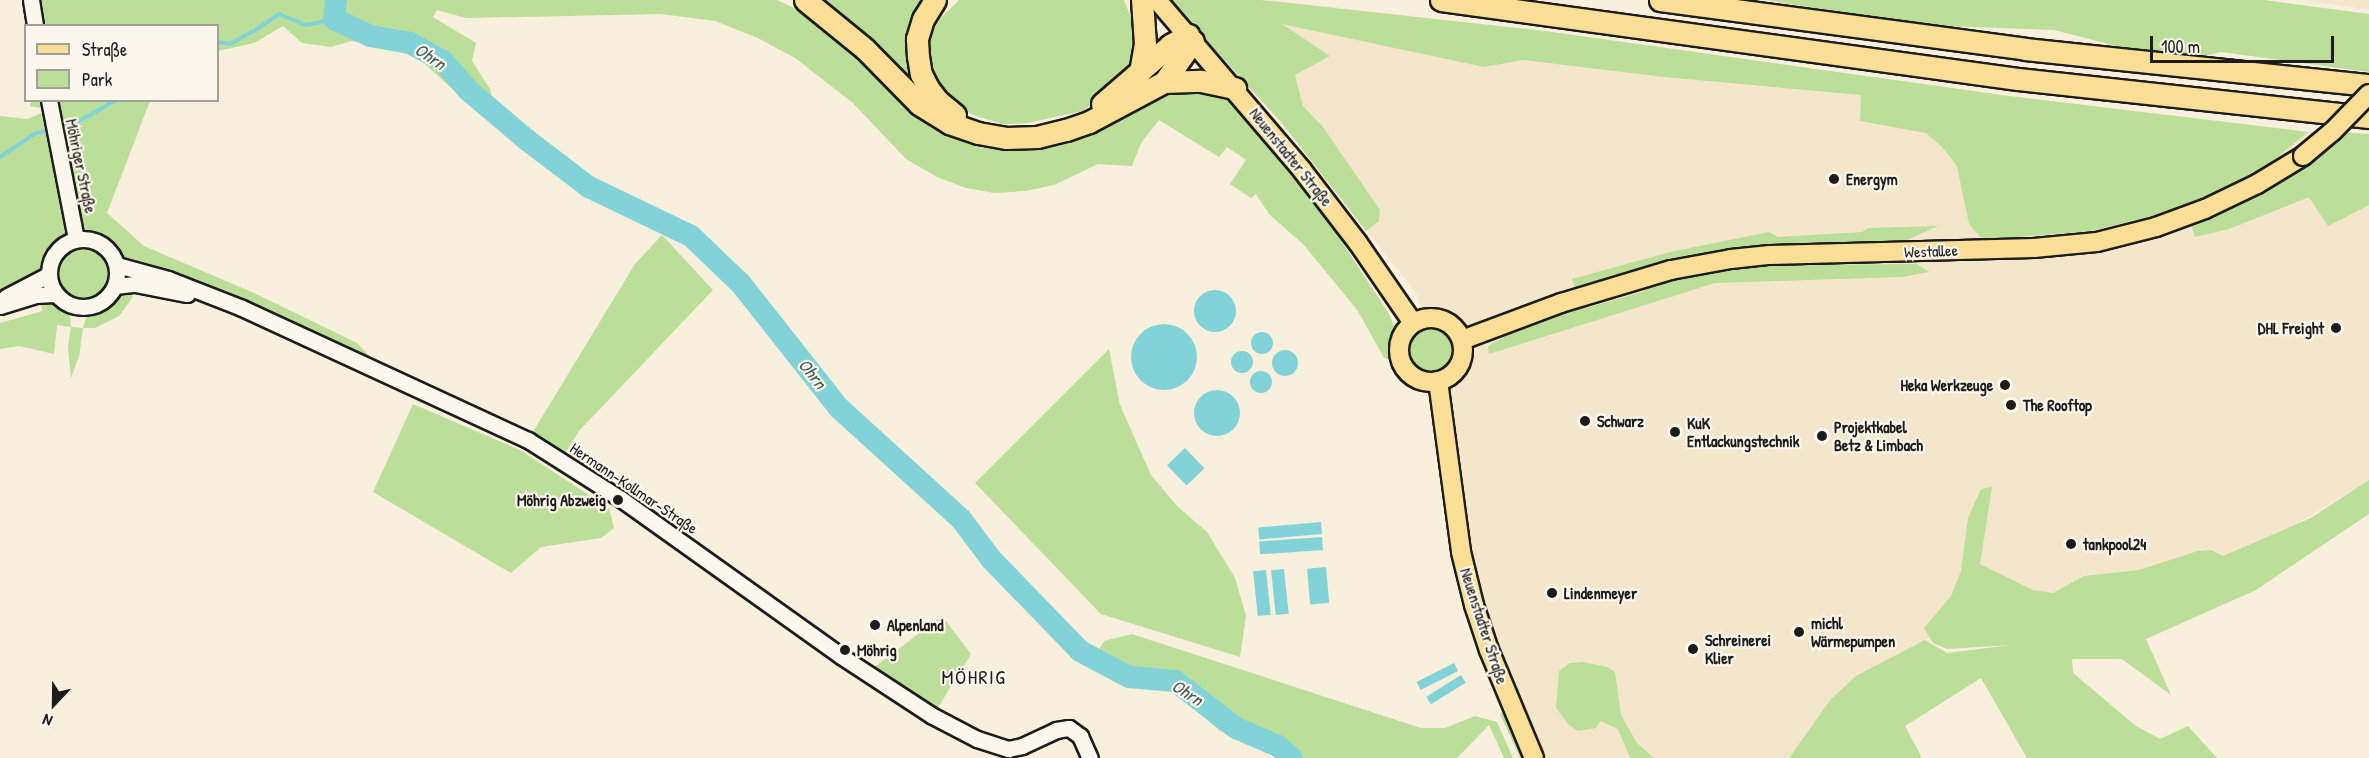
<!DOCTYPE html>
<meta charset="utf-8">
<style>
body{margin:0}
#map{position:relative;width:2369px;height:758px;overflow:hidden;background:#f8efdd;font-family:"Patrick Hand",sans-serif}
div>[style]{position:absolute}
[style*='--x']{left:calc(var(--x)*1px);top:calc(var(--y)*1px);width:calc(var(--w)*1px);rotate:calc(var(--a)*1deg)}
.built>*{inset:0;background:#f4e6cb}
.green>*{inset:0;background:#bbde98}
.round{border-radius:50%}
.water>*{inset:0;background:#82d3d8;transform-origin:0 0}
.stream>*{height:4px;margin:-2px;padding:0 2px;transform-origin:2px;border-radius:2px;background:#82d3d8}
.river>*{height:22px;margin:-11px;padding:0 11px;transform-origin:11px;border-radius:11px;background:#82d3d8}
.roads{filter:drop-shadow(2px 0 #1c1c1c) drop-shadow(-2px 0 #1c1c1c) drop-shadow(0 2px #1c1c1c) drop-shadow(0 -2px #1c1c1c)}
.minor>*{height:15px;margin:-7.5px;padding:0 7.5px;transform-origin:7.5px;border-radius:7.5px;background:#fbf7ec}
.minor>.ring{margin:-7.5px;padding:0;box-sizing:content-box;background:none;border:15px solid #fbf7ec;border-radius:50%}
.major>*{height:18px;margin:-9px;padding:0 9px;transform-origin:9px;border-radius:9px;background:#f9df96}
.major>.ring{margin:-9px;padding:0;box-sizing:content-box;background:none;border:18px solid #f9df96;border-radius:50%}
.highway>*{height:21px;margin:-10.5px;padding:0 10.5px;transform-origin:10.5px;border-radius:10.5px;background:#f9df96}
.bridges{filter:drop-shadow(2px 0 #1c1c1c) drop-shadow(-2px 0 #1c1c1c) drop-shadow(0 2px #1c1c1c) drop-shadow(0 -2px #1c1c1c)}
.major-bridge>*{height:18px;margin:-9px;padding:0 9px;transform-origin:9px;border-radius:9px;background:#f9df96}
.dots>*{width:16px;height:16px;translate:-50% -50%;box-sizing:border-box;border:3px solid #fbf7ec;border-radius:50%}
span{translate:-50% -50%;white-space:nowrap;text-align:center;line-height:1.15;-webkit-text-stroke:4.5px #fbf7ec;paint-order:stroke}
.street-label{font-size:16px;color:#1c1c1c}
.poi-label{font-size:16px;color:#1c1c1c;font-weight:700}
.left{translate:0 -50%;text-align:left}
.right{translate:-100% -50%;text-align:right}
.water-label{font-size:18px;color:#405c5e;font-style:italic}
.quarter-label{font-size:20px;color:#1c1c1c;letter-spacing:1.5px}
.legend{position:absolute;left:24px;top:24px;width:195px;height:78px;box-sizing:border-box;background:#fbf7ec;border:2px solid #a29f99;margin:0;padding:8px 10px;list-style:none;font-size:18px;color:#1c1c1c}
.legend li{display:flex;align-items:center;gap:12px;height:30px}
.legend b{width:30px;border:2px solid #a29f99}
.north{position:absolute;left:24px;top:674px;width:60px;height:60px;-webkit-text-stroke:4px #fbf7ec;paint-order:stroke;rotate:202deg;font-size:16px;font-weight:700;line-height:24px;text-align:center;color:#1c1c1c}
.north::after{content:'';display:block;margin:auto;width:21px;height:27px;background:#1c1c1c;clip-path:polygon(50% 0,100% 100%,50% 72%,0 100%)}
.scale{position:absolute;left:2150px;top:36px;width:184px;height:27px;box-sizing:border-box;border:3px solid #1c1c1c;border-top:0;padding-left:8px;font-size:18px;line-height:21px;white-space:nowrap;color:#1c1c1c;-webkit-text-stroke:4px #fbf7ec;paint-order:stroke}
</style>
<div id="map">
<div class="built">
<i style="clip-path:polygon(1170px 0,1271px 0,1545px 31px,2009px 96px,2369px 139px,2369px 480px,2293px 526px,2209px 568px,1988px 614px,1925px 640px,1856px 677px,1831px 699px,1789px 758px,1541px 758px,1506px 676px,1472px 570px,1452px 409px,1417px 294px,1280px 121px)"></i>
<i style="clip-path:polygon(2302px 0,2369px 0,2369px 10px)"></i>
</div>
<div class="green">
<i style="clip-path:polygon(41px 0,777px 0,798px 10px,830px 32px,886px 89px,931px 128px,983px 148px,1029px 151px,1084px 138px,1161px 96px,1181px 90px,1199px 90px,1234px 103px,1329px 222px,1389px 314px,1395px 329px,1392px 356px,1389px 359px,1384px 358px,1358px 311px,1304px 245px,1269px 214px,1256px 194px,1251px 198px,1230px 184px,1246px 160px,1227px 147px,1219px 157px,1159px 120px,1141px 143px,1132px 166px,1098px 164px,1054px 185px,1025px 191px,994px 193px,966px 188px,937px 177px,906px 159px,853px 103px,795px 58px,758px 38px,715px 21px,661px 14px,466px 18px,437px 10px,433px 17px,476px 43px,472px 61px,490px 89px,495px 113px,483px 117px,412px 52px,351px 41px,331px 47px,302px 43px,283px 26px,254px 43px,218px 51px,218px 26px,44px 25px)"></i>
<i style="clip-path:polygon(811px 0,929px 0,919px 84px,911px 90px)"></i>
<i style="clip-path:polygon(959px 0,1124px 0,1137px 33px,1132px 66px,1104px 96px,1082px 111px,1028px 123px,1002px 124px,976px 116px,953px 105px,940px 87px,930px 63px,929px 37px,940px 19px)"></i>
<i style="clip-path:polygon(1170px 0,1260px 0,1545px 31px,2009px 96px,2308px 132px,2267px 166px,2211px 196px,2177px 210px,2090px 231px,1993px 239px,1980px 237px,1969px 224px,1957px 166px,1942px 147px,1926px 133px,1860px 121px,1861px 95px,1664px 77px,1523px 60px,1484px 67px,1282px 24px,1330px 56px,1295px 75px,1303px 106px,1323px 127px,1380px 210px,1379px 221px,1366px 231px,1280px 121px)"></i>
<i style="clip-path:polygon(1766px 0,2264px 0,2369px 14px,2369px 72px,2221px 52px,2179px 62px,2054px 30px,1918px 25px)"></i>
<i style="clip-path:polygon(evenodd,31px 101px,49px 101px,51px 110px,60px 106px,59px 101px,150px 101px,107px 213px,144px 246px,254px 293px,357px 343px,389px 377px,242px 308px,117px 266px,116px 285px,135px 284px,132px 298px,119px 316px,95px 328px,83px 328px,79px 356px,71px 378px,68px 347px,71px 327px,57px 325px,54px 354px,19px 346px,0 349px,0 323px,43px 311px,36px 295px,0 306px,0 116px,27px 119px,49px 110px,30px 106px,31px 101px,48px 276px,54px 293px,32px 285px,48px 276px,31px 101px,69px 306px,89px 308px,83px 328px,71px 327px,69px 306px)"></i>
<i style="clip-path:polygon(2332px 132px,2369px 134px,2369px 205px,2328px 226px,2309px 197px,2229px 229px,2195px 237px,2189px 216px)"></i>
<i style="clip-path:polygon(1938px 226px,1905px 241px,1794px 247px,1576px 291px,1572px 279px,1670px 252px,1769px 232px,1778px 237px,1862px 232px,1868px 228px)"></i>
<i style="clip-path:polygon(662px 235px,713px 290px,579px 431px,561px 460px,528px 440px,635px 264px)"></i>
<i style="clip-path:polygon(1917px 264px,1929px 272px,1902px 277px,1715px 283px,1489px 354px,1488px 346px,1508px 335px,1565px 311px,1590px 307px,1642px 292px,1661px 281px,1719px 269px,1768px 265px)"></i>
<i class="round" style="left:1399px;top:318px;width:64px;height:64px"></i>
<i style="clip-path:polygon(1109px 349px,1120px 405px,1151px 475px,1177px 506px,1207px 532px,1235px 578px,1246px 616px,1240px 657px,1101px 614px,975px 483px)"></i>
<i style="clip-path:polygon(413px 404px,520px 450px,609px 508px,614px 528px,601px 538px,541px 547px,511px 573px,373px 492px)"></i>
<i style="clip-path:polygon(2369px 480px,2369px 514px,2256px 590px,2146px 639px,2171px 695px,2122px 659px,2072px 659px,2073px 673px,2136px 726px,2160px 739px,2188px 726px,2217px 758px,2027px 758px,1981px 678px,1905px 726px,1922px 758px,1789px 758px,1831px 699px,1856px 676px,1925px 640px,1947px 653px,2011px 645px,1947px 649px,1933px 643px,1924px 628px,1951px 596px,1961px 571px,1968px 518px,1981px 489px,1992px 487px,1980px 564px,2033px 590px,2053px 593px,2084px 576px,2139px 570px,2198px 551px,2211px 550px,2223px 556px,2311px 518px)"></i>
<i style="clip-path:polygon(942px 616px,971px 654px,937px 709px,872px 669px)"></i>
<i style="clip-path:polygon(1132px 634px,1421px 728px,1445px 728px,1475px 716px,1497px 722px,1513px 758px,1504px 758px,1489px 725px,1457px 758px,1283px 758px,1262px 743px,1220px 731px,1160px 678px,1109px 667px,1095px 656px,1104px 641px)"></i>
<i style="clip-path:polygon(1583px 662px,1607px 667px,1615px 672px,1621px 715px,1637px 743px,1654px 758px,1630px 758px,1618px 729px,1600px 721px,1596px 728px,1578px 731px,1569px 725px,1556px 708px,1559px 671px,1570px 663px)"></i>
<i style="clip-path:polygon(1507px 711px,1527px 758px,1520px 758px,1500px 714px)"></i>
</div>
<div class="water">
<i class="round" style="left:1194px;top:290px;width:42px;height:42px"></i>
<i class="round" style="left:1131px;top:324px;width:66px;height:66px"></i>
<i class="round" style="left:1251px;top:332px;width:22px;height:22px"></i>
<i class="round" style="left:1272px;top:350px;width:26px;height:26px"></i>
<i class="round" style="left:1231px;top:351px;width:22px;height:22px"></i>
<i class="round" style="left:1250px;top:371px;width:22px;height:22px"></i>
<i class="round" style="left:1194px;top:390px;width:46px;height:46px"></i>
<i style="left:1185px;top:448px;width:28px;height:25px;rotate:46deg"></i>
<i style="left:1321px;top:522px;width:12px;height:63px;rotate:85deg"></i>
<i style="left:1322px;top:537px;width:13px;height:63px;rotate:86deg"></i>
<i style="left:1326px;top:567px;width:36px;height:19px;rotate:85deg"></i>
<i style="left:1284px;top:569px;width:45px;height:13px;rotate:84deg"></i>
<i style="left:1266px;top:570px;width:45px;height:13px;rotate:84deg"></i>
<i style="left:1454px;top:663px;width:9px;height:42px;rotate:63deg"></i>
<i style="left:1461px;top:675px;width:9px;height:41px;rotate:58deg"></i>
</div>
<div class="stream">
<i style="--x:218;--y:42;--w:12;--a:9"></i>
<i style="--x:230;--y:44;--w:31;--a:-29"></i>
<i style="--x:257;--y:29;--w:27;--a:-34"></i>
<i style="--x:279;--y:14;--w:29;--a:22"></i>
<i style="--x:306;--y:25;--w:29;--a:-12"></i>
<i style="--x:59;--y:128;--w:16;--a:-15"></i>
<i style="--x:74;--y:124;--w:48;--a:-29.7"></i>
<i style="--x:0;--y:157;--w:43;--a:-33.7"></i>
<i style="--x:36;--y:133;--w:16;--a:-11"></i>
</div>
<div class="river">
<i style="--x:336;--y:0;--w:19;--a:96"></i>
<i style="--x:334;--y:19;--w:40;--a:25"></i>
<i style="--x:370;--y:36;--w:41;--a:9.9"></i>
<i style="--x:410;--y:43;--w:38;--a:29"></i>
<i style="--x:443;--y:61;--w:38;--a:49"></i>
<i style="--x:468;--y:90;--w:77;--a:40.3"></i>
<i style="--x:527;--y:140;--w:78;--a:37.2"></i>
<i style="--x:589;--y:187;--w:113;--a:25.7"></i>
<i style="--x:691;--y:236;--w:69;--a:43.8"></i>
<i style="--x:741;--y:284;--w:158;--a:51.7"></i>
<i style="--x:839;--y:408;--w:165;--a:42.3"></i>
<i style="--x:961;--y:519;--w:50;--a:53.1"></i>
<i style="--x:991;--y:559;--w:128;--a:45.9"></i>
<i style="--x:1080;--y:651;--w:55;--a:28"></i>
<i style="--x:1129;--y:677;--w:46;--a:5"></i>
<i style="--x:1175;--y:681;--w:77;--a:37.6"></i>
<i style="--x:1236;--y:728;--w:46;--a:23.2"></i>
<i style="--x:1278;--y:746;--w:18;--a:41"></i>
</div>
<div class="roads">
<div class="minor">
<i style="--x:31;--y:0;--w:26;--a:81"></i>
<i style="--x:49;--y:100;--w:142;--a:79"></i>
<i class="ring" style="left:49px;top:239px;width:53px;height:53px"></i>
<i style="--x:117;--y:265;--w:53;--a:15.4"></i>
<i style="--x:168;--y:279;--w:79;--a:21.4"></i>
<i style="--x:242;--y:308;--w:315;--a:24.8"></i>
<i style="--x:528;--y:440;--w:110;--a:32.4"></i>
<i style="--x:621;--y:499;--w:270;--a:35.5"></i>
<i style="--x:841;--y:656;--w:108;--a:33.2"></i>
<i style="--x:931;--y:715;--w:52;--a:27.6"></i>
<i style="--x:977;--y:739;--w:33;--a:18"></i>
<i style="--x:1008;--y:749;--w:14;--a:-12"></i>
<i style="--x:1022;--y:746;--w:38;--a:-25"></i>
<i style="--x:1056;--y:730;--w:13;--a:-9"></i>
<i style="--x:1069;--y:728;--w:14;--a:36"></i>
<i style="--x:1080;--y:736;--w:24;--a:66"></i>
<i style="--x:115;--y:286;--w:20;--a:-6"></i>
<i style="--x:135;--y:284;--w:53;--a:10.9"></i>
<i style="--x:6;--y:297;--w:47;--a:-27.6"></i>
<i style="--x:0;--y:306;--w:38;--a:-17"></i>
<i style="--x:36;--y:295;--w:19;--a:-3"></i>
</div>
<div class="major">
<i style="--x:1157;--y:0;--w:223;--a:49.5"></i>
<i style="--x:1302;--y:170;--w:92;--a:52.5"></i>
<i style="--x:1358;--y:243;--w:97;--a:55.5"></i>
<i class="ring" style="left:1399px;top:318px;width:46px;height:46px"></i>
<i style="--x:1462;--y:340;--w:106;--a:-20.5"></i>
<i style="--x:1561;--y:303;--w:115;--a:-16.7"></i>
<i style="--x:1671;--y:270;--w:61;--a:-10.4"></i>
<i style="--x:1731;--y:259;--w:39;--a:-6"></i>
<i style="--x:1770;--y:255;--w:264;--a:-1.5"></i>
<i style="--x:2034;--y:248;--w:63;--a:-5.4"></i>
<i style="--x:2097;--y:242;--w:61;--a:-14.3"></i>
<i style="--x:2156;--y:227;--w:52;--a:-20.2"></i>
<i style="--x:2205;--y:209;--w:58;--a:-25.7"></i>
<i style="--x:2257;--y:184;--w:54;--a:-31.3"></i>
<i style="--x:1438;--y:381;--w:173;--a:82.3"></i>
<i style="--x:1461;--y:552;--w:55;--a:76.2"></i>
<i style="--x:1474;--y:605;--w:47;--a:71.6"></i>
<i style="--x:1489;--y:650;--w:117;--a:67.4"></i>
</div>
<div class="highway">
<i style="--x:805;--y:0;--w:77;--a:39.2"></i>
<i style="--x:865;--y:49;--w:77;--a:45.5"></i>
<i style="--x:919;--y:104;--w:36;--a:32"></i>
<i style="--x:949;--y:123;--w:31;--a:19"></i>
<i style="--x:978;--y:133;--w:28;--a:10"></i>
<i style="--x:1006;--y:138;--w:31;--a:-2"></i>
<i style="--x:1037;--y:137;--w:30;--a:-14"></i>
<i style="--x:1066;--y:130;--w:24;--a:-19"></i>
<i style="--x:1089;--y:122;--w:85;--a:-28.1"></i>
<i style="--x:1164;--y:82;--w:37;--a:-2"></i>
<i style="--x:1201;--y:81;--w:35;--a:12"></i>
<i style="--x:935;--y:0;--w:22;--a:122"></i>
<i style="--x:923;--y:19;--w:21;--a:107"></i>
<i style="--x:917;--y:39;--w:17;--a:87"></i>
<i style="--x:918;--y:56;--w:18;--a:81"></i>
<i style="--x:921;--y:74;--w:16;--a:63"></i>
<i style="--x:928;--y:88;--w:16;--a:52"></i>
<i style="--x:938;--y:101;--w:22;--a:39"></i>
<i style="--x:1441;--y:0;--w:582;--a:7.8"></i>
<i style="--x:2018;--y:79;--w:353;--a:6.2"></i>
<i style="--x:1660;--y:0;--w:368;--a:7.6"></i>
<i style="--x:2025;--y:49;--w:346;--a:6"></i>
<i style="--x:1140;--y:72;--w:28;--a:-80"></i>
<i style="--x:1145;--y:44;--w:44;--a:-93.9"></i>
<i style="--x:1164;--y:82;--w:50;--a:-54.7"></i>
<i style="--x:1102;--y:104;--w:90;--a:-40.9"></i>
<i style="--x:1170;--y:45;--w:21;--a:-29"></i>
</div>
</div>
<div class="bridges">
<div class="major-bridge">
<i style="--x:2303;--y:156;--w:38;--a:-40"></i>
<i style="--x:2332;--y:132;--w:53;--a:-45.8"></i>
</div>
</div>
<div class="dots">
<i style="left:1834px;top:179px;background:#1c1c1c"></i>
<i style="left:2336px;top:328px;background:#1c1c1c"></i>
<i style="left:2005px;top:385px;background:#1c1c1c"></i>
<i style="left:2011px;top:405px;background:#1c1c1c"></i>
<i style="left:1585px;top:421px;background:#1c1c1c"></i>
<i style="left:1675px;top:432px;background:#1c1c1c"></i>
<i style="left:1822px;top:436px;background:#1c1c1c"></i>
<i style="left:618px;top:500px;background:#1c1c1c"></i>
<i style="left:2071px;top:544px;background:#1c1c1c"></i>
<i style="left:1552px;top:593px;background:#1c1c1c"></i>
<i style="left:875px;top:625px;background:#1c1c1c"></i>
<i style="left:1799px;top:632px;background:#1c1c1c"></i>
<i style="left:1693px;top:649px;background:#1c1c1c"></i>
<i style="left:845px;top:650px;background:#1c1c1c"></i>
</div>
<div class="street-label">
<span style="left:1291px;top:157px;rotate:51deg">Neuenstadter Straße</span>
<span style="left:81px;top:166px;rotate:78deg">Möhriger Straße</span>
<span style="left:1931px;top:251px;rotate:-2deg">Westallee</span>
<span style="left:634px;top:488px;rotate:34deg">Hermann-Kollmar-Straße</span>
<span style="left:1484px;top:626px;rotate:72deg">Neuenstadter Straße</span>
</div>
<div class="poi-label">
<span class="left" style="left:1846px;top:179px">Energym</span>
<span class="right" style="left:2324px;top:328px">DHL Freight</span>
<span class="right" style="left:1993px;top:385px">Heka Werkzeuge</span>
<span class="left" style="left:2023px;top:405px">The Rooftop</span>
<span class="left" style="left:1597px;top:421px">Schwarz</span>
<span class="left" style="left:1687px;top:432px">KuK<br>Entlackungstechnik</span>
<span class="left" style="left:1834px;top:436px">Projektkabel<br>Betz &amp; Limbach</span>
<span class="right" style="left:606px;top:500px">Möhrig Abzweig</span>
<span class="left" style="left:2083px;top:544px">tankpool24</span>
<span class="left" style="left:1564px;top:593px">Lindenmeyer</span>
<span class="left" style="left:1811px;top:632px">michl<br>Wärmepumpen</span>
<span class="left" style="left:887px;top:625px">Alpenland</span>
<span class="left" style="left:1705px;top:649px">Schreinerei<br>Klier</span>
<span class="left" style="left:857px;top:650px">Möhrig</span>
</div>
<div class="water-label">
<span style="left:430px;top:57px;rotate:33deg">Ohrn</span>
<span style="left:812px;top:374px;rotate:51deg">Ohrn</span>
<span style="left:1187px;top:693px;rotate:32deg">Ohrn</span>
</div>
<div class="quarter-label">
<span style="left:974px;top:676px">MÖHRIG</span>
</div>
<ul class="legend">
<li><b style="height:8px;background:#f9df96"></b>Straße</li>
<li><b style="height:16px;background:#bbde98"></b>Park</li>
</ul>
<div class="north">N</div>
<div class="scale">100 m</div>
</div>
